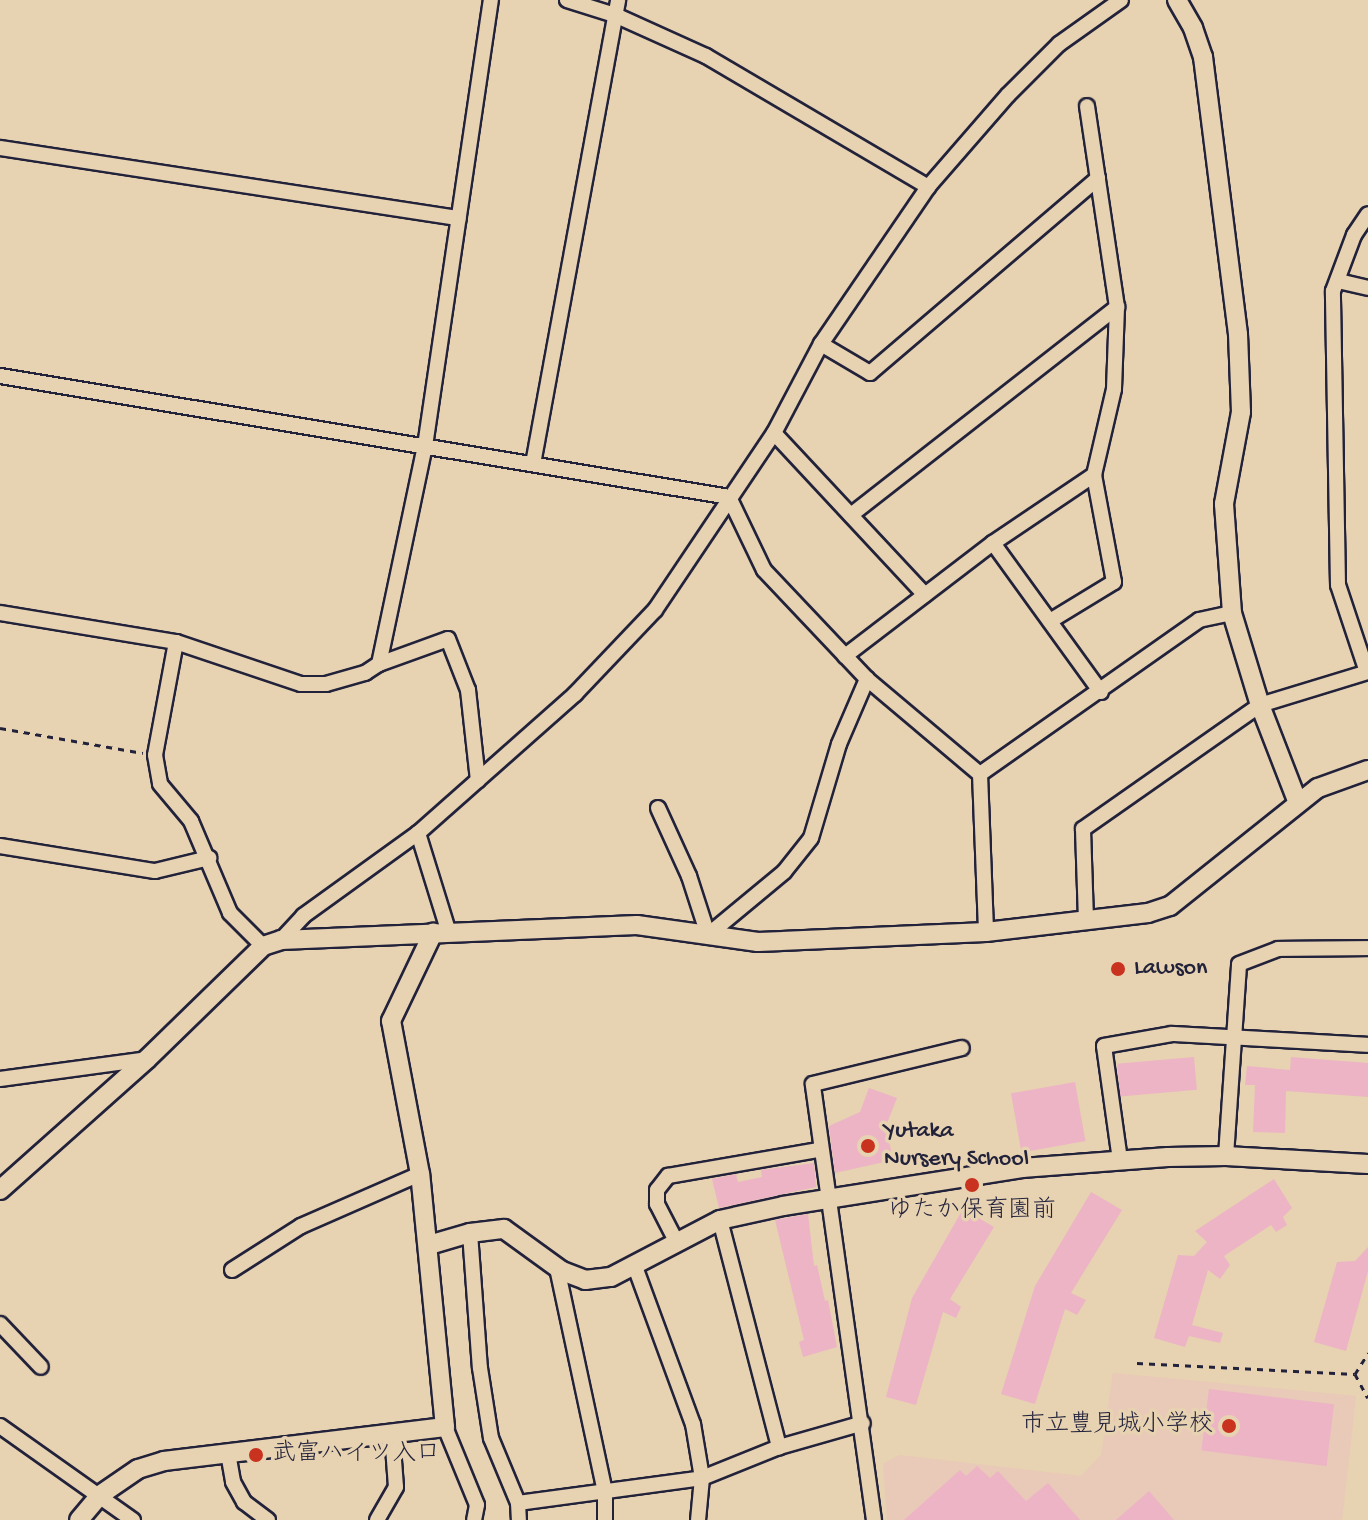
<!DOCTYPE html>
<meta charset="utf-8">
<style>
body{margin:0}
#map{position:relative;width:1368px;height:1520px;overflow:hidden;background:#e7d2b1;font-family:"Gochi Hand","Klee One",sans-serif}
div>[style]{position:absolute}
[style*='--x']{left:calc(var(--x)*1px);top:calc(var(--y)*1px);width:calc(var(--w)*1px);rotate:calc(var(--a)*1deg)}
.built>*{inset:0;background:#e9c9b7}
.building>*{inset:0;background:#edb4c5;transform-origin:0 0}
.path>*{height:3px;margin-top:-1.5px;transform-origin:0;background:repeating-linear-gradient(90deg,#22223b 0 6px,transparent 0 12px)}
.roads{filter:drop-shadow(2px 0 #22223b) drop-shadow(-2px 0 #22223b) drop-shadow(0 2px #22223b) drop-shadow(0 -2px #22223b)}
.street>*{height:14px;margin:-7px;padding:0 7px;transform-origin:7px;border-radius:7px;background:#e7d2b1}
.secondary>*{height:18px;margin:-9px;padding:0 9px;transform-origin:9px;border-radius:9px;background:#e7d2b1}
.dots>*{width:22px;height:22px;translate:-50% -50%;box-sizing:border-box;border:4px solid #e7d2b1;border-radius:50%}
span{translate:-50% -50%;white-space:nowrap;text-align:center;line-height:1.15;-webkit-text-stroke:7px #e7d2b1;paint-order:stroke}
.poi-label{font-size:24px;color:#22223b}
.left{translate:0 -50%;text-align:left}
.right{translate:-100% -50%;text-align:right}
</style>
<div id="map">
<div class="built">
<i style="clip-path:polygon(1113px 1373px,1356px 1396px,1342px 1520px,887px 1520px,883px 1464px,899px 1455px,1081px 1476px,1101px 1455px)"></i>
</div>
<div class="building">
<i style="left:1194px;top:1057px;width:33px;height:77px;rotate:85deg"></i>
<i style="clip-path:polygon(1291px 1057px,1368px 1063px,1368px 1097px,1286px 1091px,1285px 1133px,1253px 1132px,1255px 1085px,1245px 1085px,1247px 1066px,1290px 1070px)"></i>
<i style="left:1075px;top:1082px;width:60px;height:65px;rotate:80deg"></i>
<i style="clip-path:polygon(869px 1088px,897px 1098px,886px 1126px,893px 1160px,835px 1173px,829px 1126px,860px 1112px)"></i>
<i style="clip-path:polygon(814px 1163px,816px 1187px,719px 1208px,712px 1179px,736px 1174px,738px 1182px,762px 1177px,761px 1170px)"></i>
<i style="clip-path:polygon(1274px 1179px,1292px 1208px,1283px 1217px,1287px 1225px,1276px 1232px,1271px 1225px,1224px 1256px,1230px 1265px,1220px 1279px,1208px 1270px,1192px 1325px,1223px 1333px,1220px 1343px,1189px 1336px,1185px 1347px,1154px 1338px,1178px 1255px,1194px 1256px,1207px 1242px,1195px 1231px)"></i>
<i style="clip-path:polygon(1091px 1192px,1122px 1210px,1071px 1293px,1086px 1300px,1077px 1315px,1065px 1309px,1035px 1404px,1001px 1394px,1035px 1286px)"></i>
<i style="clip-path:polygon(963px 1209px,994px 1227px,950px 1299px,961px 1307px,956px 1318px,943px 1312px,916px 1405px,886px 1397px,912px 1298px)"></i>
<i style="clip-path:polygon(808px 1214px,814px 1266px,817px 1265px,825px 1301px,828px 1300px,837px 1347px,803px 1357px,799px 1342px,804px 1340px,775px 1220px)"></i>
<i style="clip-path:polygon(1368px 1247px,1368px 1271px,1346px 1351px,1314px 1342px,1337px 1262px,1355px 1261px)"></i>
<i style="left:1209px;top:1389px;width:126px;height:62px;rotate:7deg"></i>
<i style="clip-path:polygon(977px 1466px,990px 1478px,998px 1471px,1026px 1501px,1048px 1483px,1080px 1520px,904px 1520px,960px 1470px,966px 1476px)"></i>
<i style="clip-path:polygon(1149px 1491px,1174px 1520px,1116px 1520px)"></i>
</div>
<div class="path">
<i style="--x:0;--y:728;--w:145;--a:9.9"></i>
<i style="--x:1137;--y:1363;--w:218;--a:2.9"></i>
<i style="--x:1355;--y:1374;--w:25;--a:-58"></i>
<i style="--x:1355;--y:1374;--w:27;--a:62"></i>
</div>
<div class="roads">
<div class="street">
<i style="--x:567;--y:0;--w:50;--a:17.4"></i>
<i style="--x:615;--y:15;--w:100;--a:24.3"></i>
<i style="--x:706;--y:56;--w:258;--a:30.5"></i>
<i style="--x:0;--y:148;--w:464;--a:8.7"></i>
<i style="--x:1338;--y:281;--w:31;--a:13"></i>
<i style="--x:821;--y:344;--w:57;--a:30.6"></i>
<i style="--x:870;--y:373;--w:300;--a:-40.5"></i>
<i style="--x:0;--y:376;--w:739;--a:9.42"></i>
<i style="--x:774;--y:433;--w:221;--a:47"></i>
<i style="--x:533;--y:464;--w:472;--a:-79.6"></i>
<i style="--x:729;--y:497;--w:81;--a:64.4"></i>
<i style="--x:764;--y:570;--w:150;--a:46.6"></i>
<i style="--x:867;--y:679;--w:148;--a:40.1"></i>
<i style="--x:980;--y:774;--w:158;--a:87.8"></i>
<i style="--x:851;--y:515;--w:338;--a:-38"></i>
<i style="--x:993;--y:543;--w:184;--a:54.1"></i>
<i style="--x:0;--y:613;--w:178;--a:9.4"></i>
<i style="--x:176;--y:642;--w:132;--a:18.6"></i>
<i style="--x:301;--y:684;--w:25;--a:0"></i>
<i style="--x:326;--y:684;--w:41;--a:-15.8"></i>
<i style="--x:365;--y:673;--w:17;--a:-33"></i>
<i style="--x:379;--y:664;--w:223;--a:-78.1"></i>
<i style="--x:425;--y:446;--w:451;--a:-81.6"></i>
<i style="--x:1050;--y:621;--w:75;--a:-31.4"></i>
<i style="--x:1114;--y:582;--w:109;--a:-100.6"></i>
<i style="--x:1094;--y:475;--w:88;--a:-76.9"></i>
<i style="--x:1114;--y:389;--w:82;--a:-87.9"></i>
<i style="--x:1117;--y:307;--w:203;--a:-98.5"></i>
<i style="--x:176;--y:642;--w:115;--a:100.5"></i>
<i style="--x:155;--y:755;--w:29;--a:80"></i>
<i style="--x:160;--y:784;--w:48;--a:50"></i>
<i style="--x:191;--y:821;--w:100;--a:67"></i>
<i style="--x:230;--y:913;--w:47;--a:45"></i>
<i style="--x:845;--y:656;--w:186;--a:-37.4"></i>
<i style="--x:993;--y:543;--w:122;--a:-34"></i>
<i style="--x:379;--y:664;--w:73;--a:-19.9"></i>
<i style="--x:448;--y:639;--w:55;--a:68.6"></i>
<i style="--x:468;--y:690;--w:91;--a:83.7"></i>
<i style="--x:1367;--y:672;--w:92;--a:-108.4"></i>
<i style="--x:1338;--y:585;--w:294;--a:-91"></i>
<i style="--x:1333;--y:291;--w:60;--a:-69.4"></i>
<i style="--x:1354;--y:235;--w:25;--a:-56"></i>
<i style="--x:980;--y:774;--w:268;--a:-35.1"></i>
<i style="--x:1199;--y:620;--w:34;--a:-12"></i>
<i style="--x:658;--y:808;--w:75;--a:65.5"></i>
<i style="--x:689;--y:876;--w:62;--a:72.1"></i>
<i style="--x:708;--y:935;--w:99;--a:-39.7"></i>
<i style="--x:784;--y:872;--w:43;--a:-51.5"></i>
<i style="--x:811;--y:838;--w:98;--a:-73.4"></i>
<i style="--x:839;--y:744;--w:71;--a:-66.7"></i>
<i style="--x:418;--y:833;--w:105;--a:72.8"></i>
<i style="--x:0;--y:846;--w:157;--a:9.2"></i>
<i style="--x:155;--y:871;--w:56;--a:-13.5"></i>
<i style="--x:1086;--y:920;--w:91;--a:-91.9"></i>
<i style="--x:1083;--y:829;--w:216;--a:-35"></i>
<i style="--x:1260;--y:705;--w:113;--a:-17"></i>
<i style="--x:281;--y:940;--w:33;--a:-47"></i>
<i style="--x:303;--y:916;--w:142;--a:-35.8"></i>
<i style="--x:418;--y:833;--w:210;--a:-41.5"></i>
<i style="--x:575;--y:694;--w:116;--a:-46.4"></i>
<i style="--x:655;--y:610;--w:213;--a:-56.1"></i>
<i style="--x:774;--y:433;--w:101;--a:-62.2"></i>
<i style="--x:821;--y:344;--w:190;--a:-55.7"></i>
<i style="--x:928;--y:187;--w:122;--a:-49"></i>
<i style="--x:1008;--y:95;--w:72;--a:-45"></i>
<i style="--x:1059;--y:44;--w:76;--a:-35.4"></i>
<i style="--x:0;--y:1079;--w:148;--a:-7.7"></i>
<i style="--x:1226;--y:1156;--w:192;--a:-86.1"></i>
<i style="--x:1239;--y:964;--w:42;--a:-21"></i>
<i style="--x:1278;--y:949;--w:90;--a:-0.6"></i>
<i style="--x:1120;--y:1160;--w:115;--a:-98"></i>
<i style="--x:1104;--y:1046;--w:69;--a:-10"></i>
<i style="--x:1172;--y:1034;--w:196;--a:3.2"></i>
<i style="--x:720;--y:1220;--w:235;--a:75.4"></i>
<i style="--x:470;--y:1233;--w:135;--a:85.8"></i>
<i style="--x:480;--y:1368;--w:71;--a:81.1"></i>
<i style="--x:491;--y:1438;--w:70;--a:67.4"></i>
<i style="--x:518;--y:1503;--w:17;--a:87"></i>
<i style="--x:676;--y:1241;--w:42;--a:-117.2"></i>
<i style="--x:657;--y:1204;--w:14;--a:-90"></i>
<i style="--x:657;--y:1190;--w:18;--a:-52"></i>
<i style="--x:668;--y:1176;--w:153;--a:-9.8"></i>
<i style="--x:634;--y:1264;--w:171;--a:69.8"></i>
<i style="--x:693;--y:1424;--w:55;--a:80.5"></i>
<i style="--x:702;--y:1478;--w:42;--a:95.4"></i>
<i style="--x:557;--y:1268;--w:229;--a:77.9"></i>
<i style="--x:605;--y:1492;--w:28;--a:90"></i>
<i style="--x:232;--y:1270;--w:82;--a:-32.5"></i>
<i style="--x:301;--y:1226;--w:130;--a:-23.6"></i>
<i style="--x:0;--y:1324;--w:59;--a:46.4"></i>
<i style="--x:0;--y:1426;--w:163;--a:35.3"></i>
<i style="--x:445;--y:1427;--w:84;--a:67.7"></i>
<i style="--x:477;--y:1505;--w:15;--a:101"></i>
<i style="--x:228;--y:1453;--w:29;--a:80"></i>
<i style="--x:233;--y:1482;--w:23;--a:61"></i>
<i style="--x:244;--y:1502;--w:30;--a:37"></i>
<i style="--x:518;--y:1503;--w:186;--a:-7.7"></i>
<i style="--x:702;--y:1478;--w:83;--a:-21.9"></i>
<i style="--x:779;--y:1447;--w:87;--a:-15.9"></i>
<i style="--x:377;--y:1520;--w:38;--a:-60"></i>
<i style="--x:396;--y:1487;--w:53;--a:-94.3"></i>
<i style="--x:874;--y:1520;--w:440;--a:-98"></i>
<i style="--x:813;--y:1084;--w:153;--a:-13.6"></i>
</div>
<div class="secondary">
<i style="--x:1177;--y:0;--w:32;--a:60"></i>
<i style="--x:1193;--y:28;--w:31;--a:71"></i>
<i style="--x:1203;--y:57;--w:279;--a:82.8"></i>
<i style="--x:1238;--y:334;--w:78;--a:87.8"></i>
<i style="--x:1241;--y:412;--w:94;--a:100.5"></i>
<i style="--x:1224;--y:504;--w:109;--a:85.8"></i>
<i style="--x:1232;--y:613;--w:96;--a:73.1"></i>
<i style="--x:1260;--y:705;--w:105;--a:68.8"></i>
<i style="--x:0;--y:1190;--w:197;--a:-41.7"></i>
<i style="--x:147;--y:1059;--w:162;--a:-44.2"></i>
<i style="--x:263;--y:946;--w:19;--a:-18"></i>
<i style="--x:281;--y:940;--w:356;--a:-2.4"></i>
<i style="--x:637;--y:925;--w:122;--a:8"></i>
<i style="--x:758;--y:942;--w:228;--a:-2.5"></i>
<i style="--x:986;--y:932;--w:163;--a:-6.7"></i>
<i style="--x:1148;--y:913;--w:23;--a:-18"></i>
<i style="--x:1170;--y:906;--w:189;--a:-38.6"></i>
<i style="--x:1318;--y:788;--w:53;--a:-19.8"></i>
<i style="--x:429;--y:1245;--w:43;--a:-16.3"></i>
<i style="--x:470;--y:1233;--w:34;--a:-7"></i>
<i style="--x:504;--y:1229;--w:72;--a:35.9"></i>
<i style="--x:562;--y:1271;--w:25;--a:21"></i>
<i style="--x:585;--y:1280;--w:26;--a:-7"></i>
<i style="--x:611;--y:1277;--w:123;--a:-27.6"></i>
<i style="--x:720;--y:1220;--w:65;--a:-12.5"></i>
<i style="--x:783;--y:1206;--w:242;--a:-9"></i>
<i style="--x:1022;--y:1168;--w:146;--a:-4.3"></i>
<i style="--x:1168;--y:1157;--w:58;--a:-1"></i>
<i style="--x:1226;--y:1156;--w:142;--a:3.2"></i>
<i style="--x:79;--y:1520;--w:33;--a:-50"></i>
<i style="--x:100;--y:1495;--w:46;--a:-34.4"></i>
<i style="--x:138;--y:1469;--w:27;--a:-17"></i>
<i style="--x:164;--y:1461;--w:283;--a:-6.9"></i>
<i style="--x:445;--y:1427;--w:254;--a:-95.6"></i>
<i style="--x:420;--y:1174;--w:156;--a:-100.7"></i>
<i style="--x:391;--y:1021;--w:98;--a:-64.5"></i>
</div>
</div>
<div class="dots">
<i style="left:1118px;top:969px;background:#c8321e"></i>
<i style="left:868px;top:1146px;background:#c8321e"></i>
<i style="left:972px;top:1185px;background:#c8321e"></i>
<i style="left:1229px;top:1426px;background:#c8321e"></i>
<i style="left:256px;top:1455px;background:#c8321e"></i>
</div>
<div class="poi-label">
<span class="left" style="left:1134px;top:969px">Lawson</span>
<span class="left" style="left:884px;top:1146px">Yutaka<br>Nursery School</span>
<span style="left:972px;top:1212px">ゆたか保育園前</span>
<span class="right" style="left:1213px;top:1426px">市立豊見城小学校</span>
<span class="left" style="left:272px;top:1455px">武富ハイツ入口</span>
</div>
</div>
